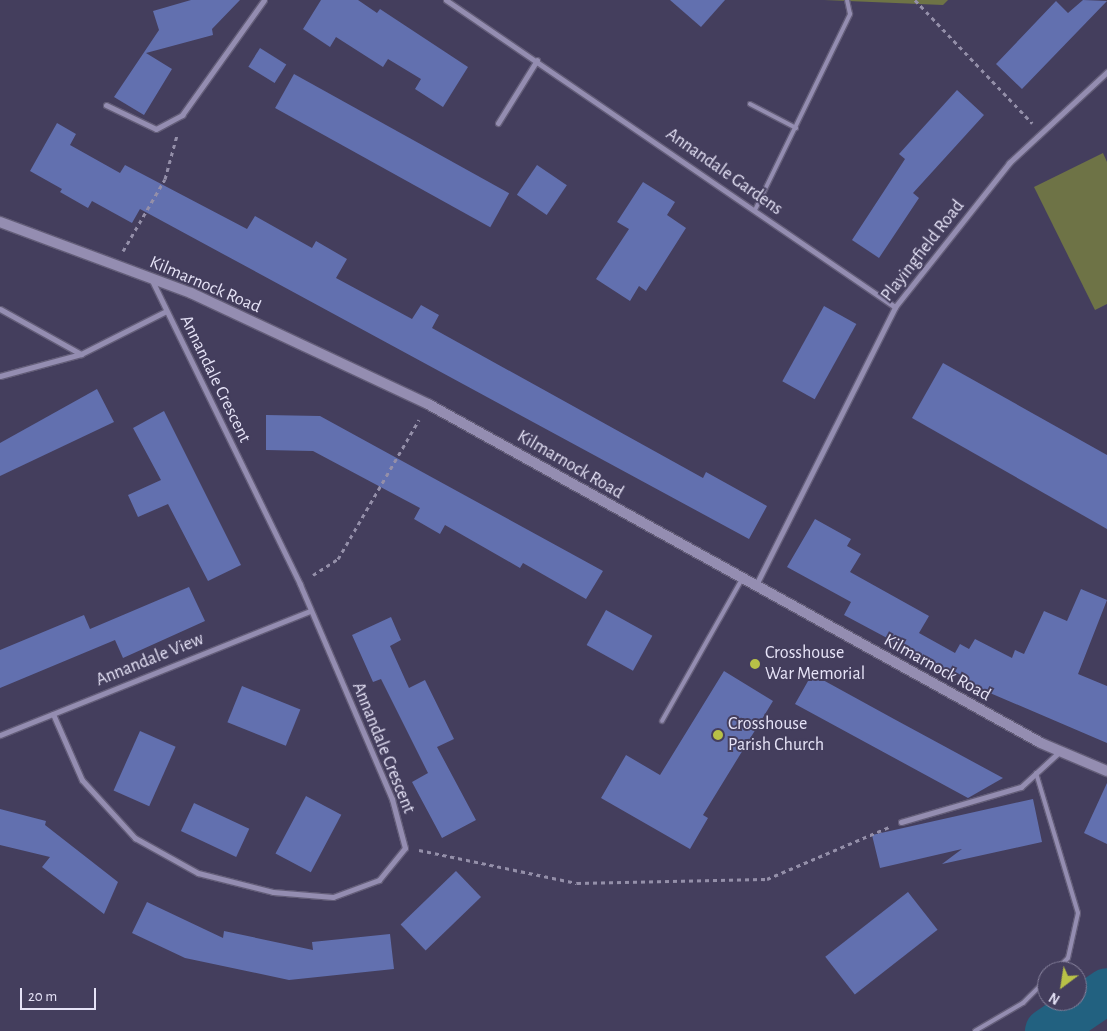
<!DOCTYPE html>
<style>
body{margin:0}
#map{position:relative;width:1107px;height:1031px;overflow:hidden;background:#443e5d;font-family:"Alegreya Sans",sans-serif}
div>[style]{position:absolute}
[style*='--x']{left:calc(var(--x)*1px);top:calc(var(--y)*1px);width:calc(var(--w)*1px);rotate:calc(var(--a)*1deg)}
.green>*{inset:0;background:#6e7346}
.river>*{height:46px;margin:-23px;padding:0 23px;transform-origin:23px;border-radius:23px;background:#226180}
.building>*{inset:0;background:#6270af;transform-origin:0 0}
.path>*{height:3px;margin-top:-1.5px;transform-origin:0;background:repeating-linear-gradient(90deg,#948fa9 0 4px,transparent 0 8px)}
.roads{filter:drop-shadow(1px 0 #635d78) drop-shadow(-1px 0 #635d78) drop-shadow(0 1px #635d78) drop-shadow(0 -1px #635d78)}
.service>*{height:4px;margin:-2px;padding:0 2px;transform-origin:2px;border-radius:2px;background:#948db1}
.minor>*{height:5px;margin:-2.5px;padding:0 2.5px;transform-origin:2.5px;border-radius:2.5px;background:#948db1}
.secondary>*{height:10px;margin:-5px;padding:0 5px;transform-origin:5px;border-radius:5px;background:#948db1}
.dots>*{width:14px;height:14px;translate:-50% -50%;box-sizing:border-box;border:2px solid #443e5d;border-radius:50%}
span{translate:-50% -50%;white-space:nowrap;text-align:center;line-height:1.15;-webkit-text-stroke:4px #443e5d;paint-order:stroke}
.street-label{font-size:18px;color:#e6e3f7}
.poi-label{font-size:18px;color:#e6e3f7}
.left{translate:0 -50%;text-align:left}
.north{position:absolute;left:1037px;top:961px;width:50px;height:50px;box-sizing:border-box;background:#443e5d;border:1px solid #85809b;border-radius:50%;rotate:211deg;font-size:14px;font-weight:700;line-height:20px;text-align:center;color:#e6e3f7}
.north::after{content:'';display:block;margin:auto;width:18px;height:22px;background:#b8c147;clip-path:polygon(50% 0,100% 100%,50% 72%,0 100%)}
.scale{position:absolute;left:20px;top:988px;width:76px;height:22px;box-sizing:border-box;border:2px solid #e6e3f7;border-top:0;padding-left:6px;font-size:15px;line-height:18px;white-space:nowrap;color:#e6e3f7;-webkit-text-stroke:4px #443e5d;paint-order:stroke}
</style>
<div id="map">
<div class="green">
<i style="clip-path:polygon(824px 0,948px 0,943px 5px)"></i>
<i style="clip-path:polygon(1103px 153px,1107px 162px,1107px 304px,1095px 310px,1034px 187px)"></i>
</div>
<div class="river">
<i style="--x:1048;--y:1031;--w:71;--a:-34.1"></i>
</div>
<div class="building">
<i style="clip-path:polygon(191px 0,240px 0,212px 29px,213px 35px,146px 53px,172px 69px,144px 115px,114px 97px,159px 30px,153px 11px)"></i>
<i style="clip-path:polygon(321px 0,358px 0,377px 13px,380px 9px,468px 67px,443px 107px,415px 89px,421px 79px,388px 59px,383px 67px,336px 37px,330px 47px,303px 29px)"></i>
<i style="clip-path:polygon(670px 0,725px 0,701px 27px)"></i>
<i style="clip-path:polygon(1083px 0,1107px 1px,1022px 89px,996px 64px,1056px 1px,1068px 13px)"></i>
<i style="left:260px;top:48px;width:31px;height:22px;rotate:32deg"></i>
<i style="left:294px;top:74px;width:246px;height:39px;rotate:29deg"></i>
<i style="clip-path:polygon(957px 90px,984px 115px,913px 193px,919px 198px,879px 258px,852px 240px,905px 159px,899px 154px)"></i>
<i style="clip-path:polygon(57px 123px,76px 134px,70px 145px,120px 173px,125px 165px,247px 229px,255px 216px,312px 248px,316px 241px,347px 259px,336px 278px,412px 319px,421px 305px,439px 315px,432px 328px,703px 478px,706px 472px,767px 506px,749px 539px,140px 209px,132px 223px,92px 201px,88px 208px,60px 192px,62px 189px,30px 171px)"></i>
<i style="left:537px;top:165px;width:36px;height:36px;rotate:34deg"></i>
<i style="clip-path:polygon(643px 182px,675px 202px,667px 215px,686px 228px,646px 291px,639px 286px,630px 301px,596px 279px,629px 229px,617px 222px)"></i>
<i style="left:824px;top:306px;width:37px;height:86px;rotate:29deg"></i>
<i style="clip-path:polygon(943px 363px,1107px 455px,1107px 529px,912px 418px)"></i>
<i style="clip-path:polygon(97px 389px,114px 422px,0 476px,0 443px)"></i>
<i style="clip-path:polygon(164px 411px,241px 565px,208px 581px,168px 504px,138px 517px,128px 495px,161px 480px,133px 428px)"></i>
<i style="clip-path:polygon(266px 415px,320px 416px,603px 571px,586px 599px,523px 563px,520px 568px,445px 525px,440px 534px,414px 519px,420px 508px,313px 451px,266px 450px)"></i>
<i style="clip-path:polygon(815px 519px,851px 539px,847px 546px,861px 554px,850px 572px,929px 616px,919px 633px,955px 653px,960px 644px,969px 649px,975px 639px,1012px 658px,1015px 650px,1024px 654px,1044px 611px,1067px 621px,1081px 589px,1107px 600px,1078px 674px,1107px 686px,1107px 743px,990px 693px,844px 615px,851px 602px,787px 567px)"></i>
<i style="clip-path:polygon(189px 587px,205px 621px,123px 658px,115px 640px,0 688px,0 650px,84px 615px,90px 629px)"></i>
<i style="left:606px;top:610px;width:53px;height:40px;rotate:29deg"></i>
<i style="clip-path:polygon(391px 617px,401px 640px,390px 646px,409px 688px,425px 680px,454px 739px,437px 747px,476px 820px,442px 838px,412px 782px,428px 773px,381px 679px,373px 682px,352px 635px)"></i>
<i style="clip-path:polygon(724px 671px,773px 701px,703px 815px,708px 818px,690px 849px,601px 798px,626px 755px,660px 775px)"></i>
<i style="clip-path:polygon(812px 674px,894px 719px,1003px 778px,968px 798px,795px 704px)"></i>
<i style="left:242px;top:686px;width:63px;height:39px;rotate:22deg"></i>
<i style="left:140px;top:731px;width:39px;height:65px;rotate:24deg"></i>
<i style="clip-path:polygon(1107px 783px,1107px 844px,1084px 833px)"></i>
<i style="left:306px;top:796px;width:40px;height:65px;rotate:28deg"></i>
<i style="clip-path:polygon(1033px 799px,1042px 842px,942px 864px,962px 849px,880px 868px,872px 835px)"></i>
<i style="left:194px;top:803px;width:61px;height:31px;rotate:25deg"></i>
<i style="clip-path:polygon(0 809px,46px 821px,45px 825px,118px 882px,104px 914px,42px 867px,50px 857px,0 845px)"></i>
<i style="left:456px;top:871px;width:36px;height:77px;rotate:46deg"></i>
<i style="left:908px;top:892px;width:48px;height:105px;rotate:52deg"></i>
<i style="clip-path:polygon(147px 902px,223px 938px,224px 931px,313px 950px,312px 942px,390px 934px,394px 969px,289px 980px,185px 958px,132px 933px)"></i>
</div>
<div class="path">
<i style="--x:915;--y:0;--w:170;--a:46.4"></i>
<i style="--x:123;--y:251;--w:83;--a:-59.7"></i>
<i style="--x:165;--y:179;--w:46;--a:-74.7"></i>
<i style="--x:313;--y:575;--w:30;--a:-33"></i>
<i style="--x:338;--y:559;--w:161;--a:-59.8"></i>
<i style="--x:419;--y:850;--w:161;--a:11.8"></i>
<i style="--x:577;--y:883;--w:190;--a:-1.2"></i>
<i style="--x:767;--y:879;--w:133;--a:-23.1"></i>
</div>
<div class="roads">
<div class="service">
<i style="--x:750;--y:104;--w:52;--a:27.6"></i>
<i style="--x:755;--y:210;--w:218;--a:-64.1"></i>
<i style="--x:850;--y:14;--w:14;--a:-102"></i>
<i style="--x:662;--y:721;--w:161;--a:-60.6"></i>
<i style="--x:1036;--y:773;--w:146;--a:73.3"></i>
<i style="--x:1078;--y:913;--w:46;--a:102.5"></i>
<i style="--x:1068;--y:958;--w:18;--a:135"></i>
<i style="--x:975;--y:1031;--w:56;--a:-30.3"></i>
<i style="--x:1023;--y:1003;--w:34;--a:-45"></i>
</div>
<div class="minor">
<i style="--x:446;--y:0;--w:544;--a:34.36"></i>
<i style="--x:106;--y:105;--w:55;--a:25.6"></i>
<i style="--x:156;--y:129;--w:30;--a:-28"></i>
<i style="--x:182;--y:115;--w:141;--a:-54.5"></i>
<i style="--x:498;--y:123;--w:74;--a:-58.2"></i>
<i style="--x:0;--y:309;--w:93;--a:29.1"></i>
<i style="--x:0;--y:376;--w:84;--a:-15.2"></i>
<i style="--x:81;--y:354;--w:95;--a:-26.8"></i>
<i style="--x:756;--y:585;--w:311;--a:-63.4"></i>
<i style="--x:895;--y:307;--w:184;--a:-51.6"></i>
<i style="--x:1009;--y:163;--w:134;--a:-42.9"></i>
<i style="--x:53;--y:714;--w:72;--a:66.3"></i>
<i style="--x:82;--y:780;--w:79;--a:47.6"></i>
<i style="--x:135;--y:838;--w:72;--a:29.1"></i>
<i style="--x:198;--y:873;--w:77;--a:14.2"></i>
<i style="--x:273;--y:892;--w:60;--a:4.8"></i>
<i style="--x:333;--y:897;--w:49;--a:-20.3"></i>
<i style="--x:379;--y:880;--w:41;--a:-50.9"></i>
<i style="--x:405;--y:848;--w:51;--a:-104.9"></i>
<i style="--x:392;--y:799;--w:234;--a:-113.2"></i>
<i style="--x:300;--y:584;--w:338;--a:-116"></i>
<i style="--x:0;--y:735;--w:334;--a:-21.8"></i>
<i style="--x:901;--y:822;--w:125;--a:-16.3"></i>
<i style="--x:1021;--y:787;--w:52;--a:-42.6"></i>
</div>
<div class="secondary">
<i style="--x:0;--y:222;--w:204;--a:20.4"></i>
<i style="--x:191;--y:293;--w:262;--a:25.1"></i>
<i style="--x:428;--y:404;--w:700;--a:28.94"></i>
<i style="--x:1041;--y:743;--w:72;--a:23"></i>
</div>
</div>
<div class="dots">
<i style="left:755px;top:664px;background:#b8c147"></i>
<i style="left:718px;top:735px;background:#b8c147"></i>
</div>
<div class="street-label">
<span style="left:724px;top:172px;rotate:35deg">Annandale Gardens</span>
<span style="left:923px;top:251px;rotate:-52deg">Playingfield Road</span>
<span style="left:205px;top:285px;rotate:23deg">Kilmarnock Road</span>
<span style="left:215px;top:379px;rotate:64deg">Annandale Crescent</span>
<span style="left:570px;top:465px;rotate:30deg">Kilmarnock Road</span>
<span style="left:150px;top:660px;rotate:-22deg">Annandale View</span>
<span style="left:937px;top:668px;rotate:29deg">Kilmarnock Road</span>
<span style="left:383px;top:748px;rotate:68deg">Annandale Crescent</span>
</div>
<div class="poi-label">
<span class="left" style="left:765px;top:664px">Crosshouse<br>War Memorial</span>
<span class="left" style="left:728px;top:735px">Crosshouse<br>Parish Church</span>
</div>
<div class="north">N</div>
<div class="scale">20 m</div>
</div>
